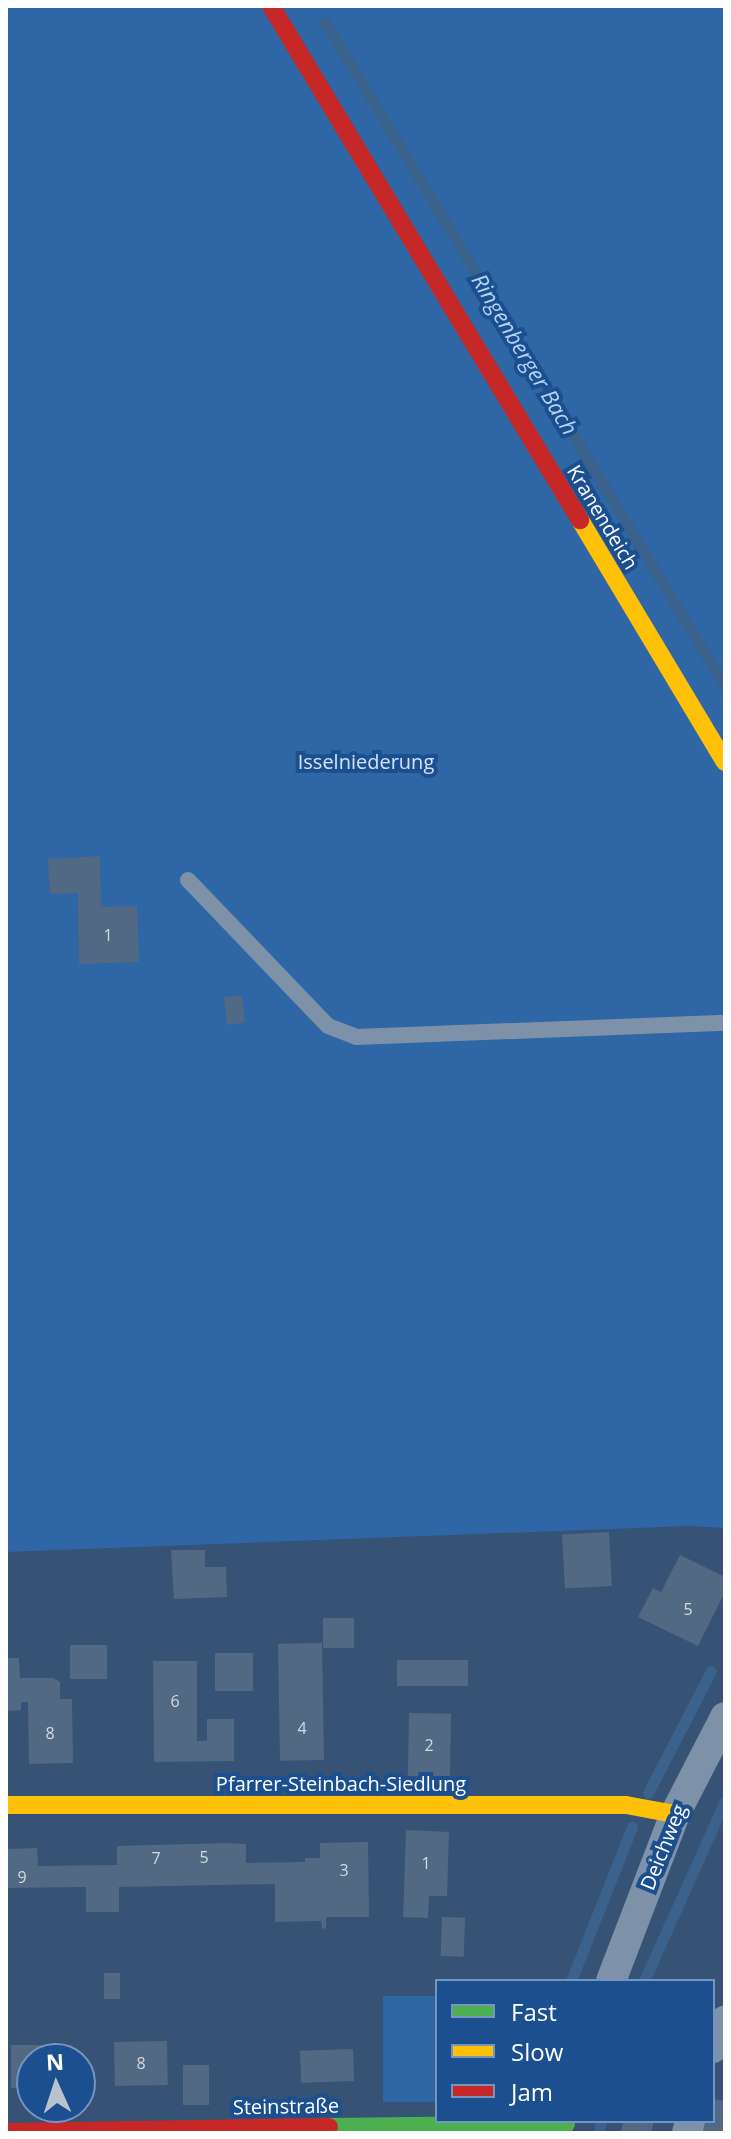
<!DOCTYPE html>
<meta charset="utf-8">
<style>
body{margin:0}
#map{position:relative;width:731px;height:2139px;overflow:hidden;background:#365274;font-family:"Open Sans",sans-serif}
div>[style]{position:absolute}
[style*='--x']{left:calc(var(--x)*1px);top:calc(var(--y)*1px);width:calc(var(--w)*1px);rotate:calc(var(--a)*1deg)}
.green>*{inset:0;background:#2f66a5;transform-origin:0 0}
.stream>*{height:11px;margin:-5.5px;padding:0 5.5px;transform-origin:5.5px;border-radius:5.5px;background:#3b618d}
.building>*{inset:0;background:#526984;transform-origin:0 0}
.lane>*{height:16px;margin:-8px;padding:0 8px;transform-origin:8px;border-radius:8px;background:#7d92a8}
.street>*{height:30px;margin:-15px;padding:0 15px;transform-origin:15px;border-radius:15px;background:#7d92a8}
.fast>*{height:18px;margin:-9px;padding:0 9px;transform-origin:9px;border-radius:9px;background:#4caf50}
.slow>*{height:18px;margin:-9px;padding:0 9px;transform-origin:9px;border-radius:9px;background:#ffc107}
.jam>*{height:18px;margin:-9px;padding:0 9px;transform-origin:9px;border-radius:9px;background:#c62828}
span{translate:-50% -50%;white-space:nowrap;text-align:center;line-height:1.15;-webkit-text-stroke:8px #1b4f8f;paint-order:stroke}
.number-label{font-size:16px;color:#d4dae0}
.number-label span{-webkit-text-stroke-width:0}
.street-label{font-size:20px;color:#fff}
.park-label{font-size:20px;color:#cfe3fa}
.water-label{font-size:22px;color:#b5d3f5;font-style:italic}
.frame{position:absolute;inset:0;border:8px solid #fff;pointer-events:none}
.legend{position:absolute;left:435px;top:1979px;width:280px;height:144px;box-sizing:border-box;background:#1b4f8f;border:2px solid #7695bc;margin:0;padding:10px 14px;list-style:none;font-size:24px;color:#fff}
.legend li{display:flex;align-items:center;gap:16px;height:40px}
.legend b{width:40px;border:2px solid #7695bc}
.north{position:absolute;left:16px;top:2043px;width:80px;height:80px;box-sizing:border-box;background:#1b4f8f;border:2px solid #7695bc;border-radius:50%;rotate:357deg;font-size:22px;font-weight:700;line-height:32px;text-align:center;color:#fff}
.north::after{content:'';display:block;margin:auto;width:28px;height:36px;background:#b9c2ce;clip-path:polygon(50% 0,100% 100%,50% 72%,0 100%)}
</style>
<div id="map">
<div class="green">
<i style="clip-path:polygon(6px 6px,725px 6px,725px 1528px,689px 1526px,6px 1552px)"></i>
<i style="left:437px;top:1996px;width:106px;height:54px;rotate:90deg"></i>
</div>
<div class="stream">
<i style="--x:325;--y:22;--w:776;--a:58.97"></i>
<i style="--x:648;--y:1793;--w:137;--a:-62.7"></i>
<i style="--x:571;--y:1981;--w:166;--a:-68.4"></i>
<i style="--x:644;--y:1981;--w:197;--a:-65.8"></i>
<i style="--x:599;--y:2133;--w:12;--a:-81"></i>
</div>
<div class="building">
<i style="clip-path:polygon(100px 856px,101px 907px,137px 906px,139px 962px,79px 964px,78px 893px,50px 894px,48px 859px)"></i>
<i style="left:242px;top:995px;width:28px;height:18px;rotate:84deg"></i>
<i style="left:609px;top:1532px;width:54px;height:47px;rotate:87deg"></i>
<i style="clip-path:polygon(171px 1550px,205px 1550px,205px 1567px,226px 1567px,227px 1597px,174px 1599px)"></i>
<i style="clip-path:polygon(680px 1555px,725px 1577px,725px 1592px,698px 1646px,638px 1617px,653px 1588px,661px 1592px)"></i>
<i style="left:323px;top:1618px;width:31px;height:30px"></i>
<i style="left:322px;top:1643px;width:117px;height:44px;rotate:89deg"></i>
<i style="left:107px;top:1645px;width:34px;height:37px;rotate:90deg"></i>
<i style="left:215px;top:1653px;width:38px;height:38px"></i>
<i style="clip-path:polygon(6px 1658px,19px 1658px,20px 1678px,53px 1678px,60px 1682px,60px 1699px,72px 1699px,73px 1763px,29px 1764px,28px 1702px,21px 1702px,21px 1710px,6px 1711px)"></i>
<i style="left:397px;top:1660px;width:71px;height:26px"></i>
<i style="clip-path:polygon(153px 1661px,197px 1661px,197px 1741px,207px 1741px,207px 1719px,234px 1719px,234px 1761px,154px 1762px)"></i>
<i style="left:409px;top:1713px;width:42px;height:63px;rotate:1deg"></i>
<i style="clip-path:polygon(406px 1830px,449px 1832px,447px 1896px,429px 1896px,428px 1918px,403px 1917px)"></i>
<i style="clip-path:polygon(368px 1842px,369px 1917px,326px 1917px,326px 1929px,322px 1928px,321px 1921px,275px 1922px,275px 1884px,119px 1887px,119px 1912px,86px 1912px,86px 1887px,6px 1888px,6px 1849px,37px 1848px,38px 1866px,117px 1865px,117px 1846px,228px 1843px,246px 1844px,246px 1863px,305px 1862px,305px 1858px,320px 1858px,320px 1843px)"></i>
<i style="left:442px;top:1917px;width:23px;height:39px;rotate:2deg"></i>
<i style="left:104px;top:1973px;width:16px;height:26px"></i>
<i style="left:167px;top:2041px;width:44px;height:53px;rotate:89deg"></i>
<i style="clip-path:polygon(11px 2045px,71px 2045px,71px 2059px,32px 2059px,32px 2087px,11px 2088px)"></i>
<i style="left:353px;top:2049px;width:32px;height:53px;rotate:88deg"></i>
<i style="left:183px;top:2065px;width:26px;height:40px"></i>
<i style="clip-path:polygon(713px 2099px,725px 2101px,725px 2133px,702px 2133px,704px 2121px,713px 2121px)"></i>
<i style="clip-path:polygon(623px 2121px,654px 2121px,651px 2133px,621px 2133px)"></i>
</div>
<div class="lane">
<i style="--x:188;--y:880;--w:202;--a:46.2"></i>
<i style="--x:328;--y:1026;--w:30;--a:21"></i>
<i style="--x:356;--y:1037;--w:369;--a:-2.2"></i>
</div>
<div class="street">
<i style="--x:611;--y:1981;--w:179;--a:-69"></i>
<i style="--x:675;--y:1814;--w:109;--a:-62.7"></i>
<i style="--x:713;--y:2048;--w:30;--a:-66"></i>
<i style="--x:687;--y:2133;--w:12;--a:-76"></i>
</div>
<div class="fast">
<i style="--x:329;--y:2127;--w:237;--a:-0.7"></i>
</div>
<div class="slow">
<i style="--x:580;--y:520;--w:282;--a:59.1"></i>
<i style="--x:6;--y:1805;--w:620;--a:0"></i>
<i style="--x:626;--y:1805;--w:50;--a:10.4"></i>
</div>
<div class="jam">
<i style="--x:271;--y:6;--w:600;--a:58.99"></i>
<i style="--x:6;--y:2132;--w:323;--a:-0.9"></i>
</div>
<div class="number-label">
<span style="left:108px;top:935px">1</span>
<span style="left:688px;top:1609px">5</span>
<span style="left:175px;top:1701px">6</span>
<span style="left:302px;top:1728px">4</span>
<span style="left:50px;top:1733px">8</span>
<span style="left:429px;top:1745px">2</span>
<span style="left:204px;top:1857px">5</span>
<span style="left:156px;top:1858px">7</span>
<span style="left:426px;top:1863px">1</span>
<span style="left:344px;top:1870px">3</span>
<span style="left:22px;top:1877px">9</span>
<span style="left:141px;top:2063px">8</span>
</div>
<div class="street-label">
<span style="left:603px;top:517px;rotate:59deg">Kranendeich</span>
<span style="left:341px;top:1783px">Pfarrer-Steinbach-Siedlung</span>
<span style="left:663px;top:1847px;rotate:-68deg">Deichweg</span>
<span style="left:286px;top:2106px;rotate:-1deg">Steinstraße</span>
</div>
<div class="park-label">
<span style="left:366px;top:761px">Isselniederung</span>
</div>
<div class="water-label">
<span style="left:525px;top:354px;rotate:59deg">Ringenberger Bach</span>
</div>
<div class="frame"></div>
<ul class="legend">
<li><b style="height:10px;background:#4caf50"></b>Fast</li>
<li><b style="height:10px;background:#ffc107"></b>Slow</li>
<li><b style="height:10px;background:#c62828"></b>Jam</li>
</ul>
<div class="north">N</div>
</div>
